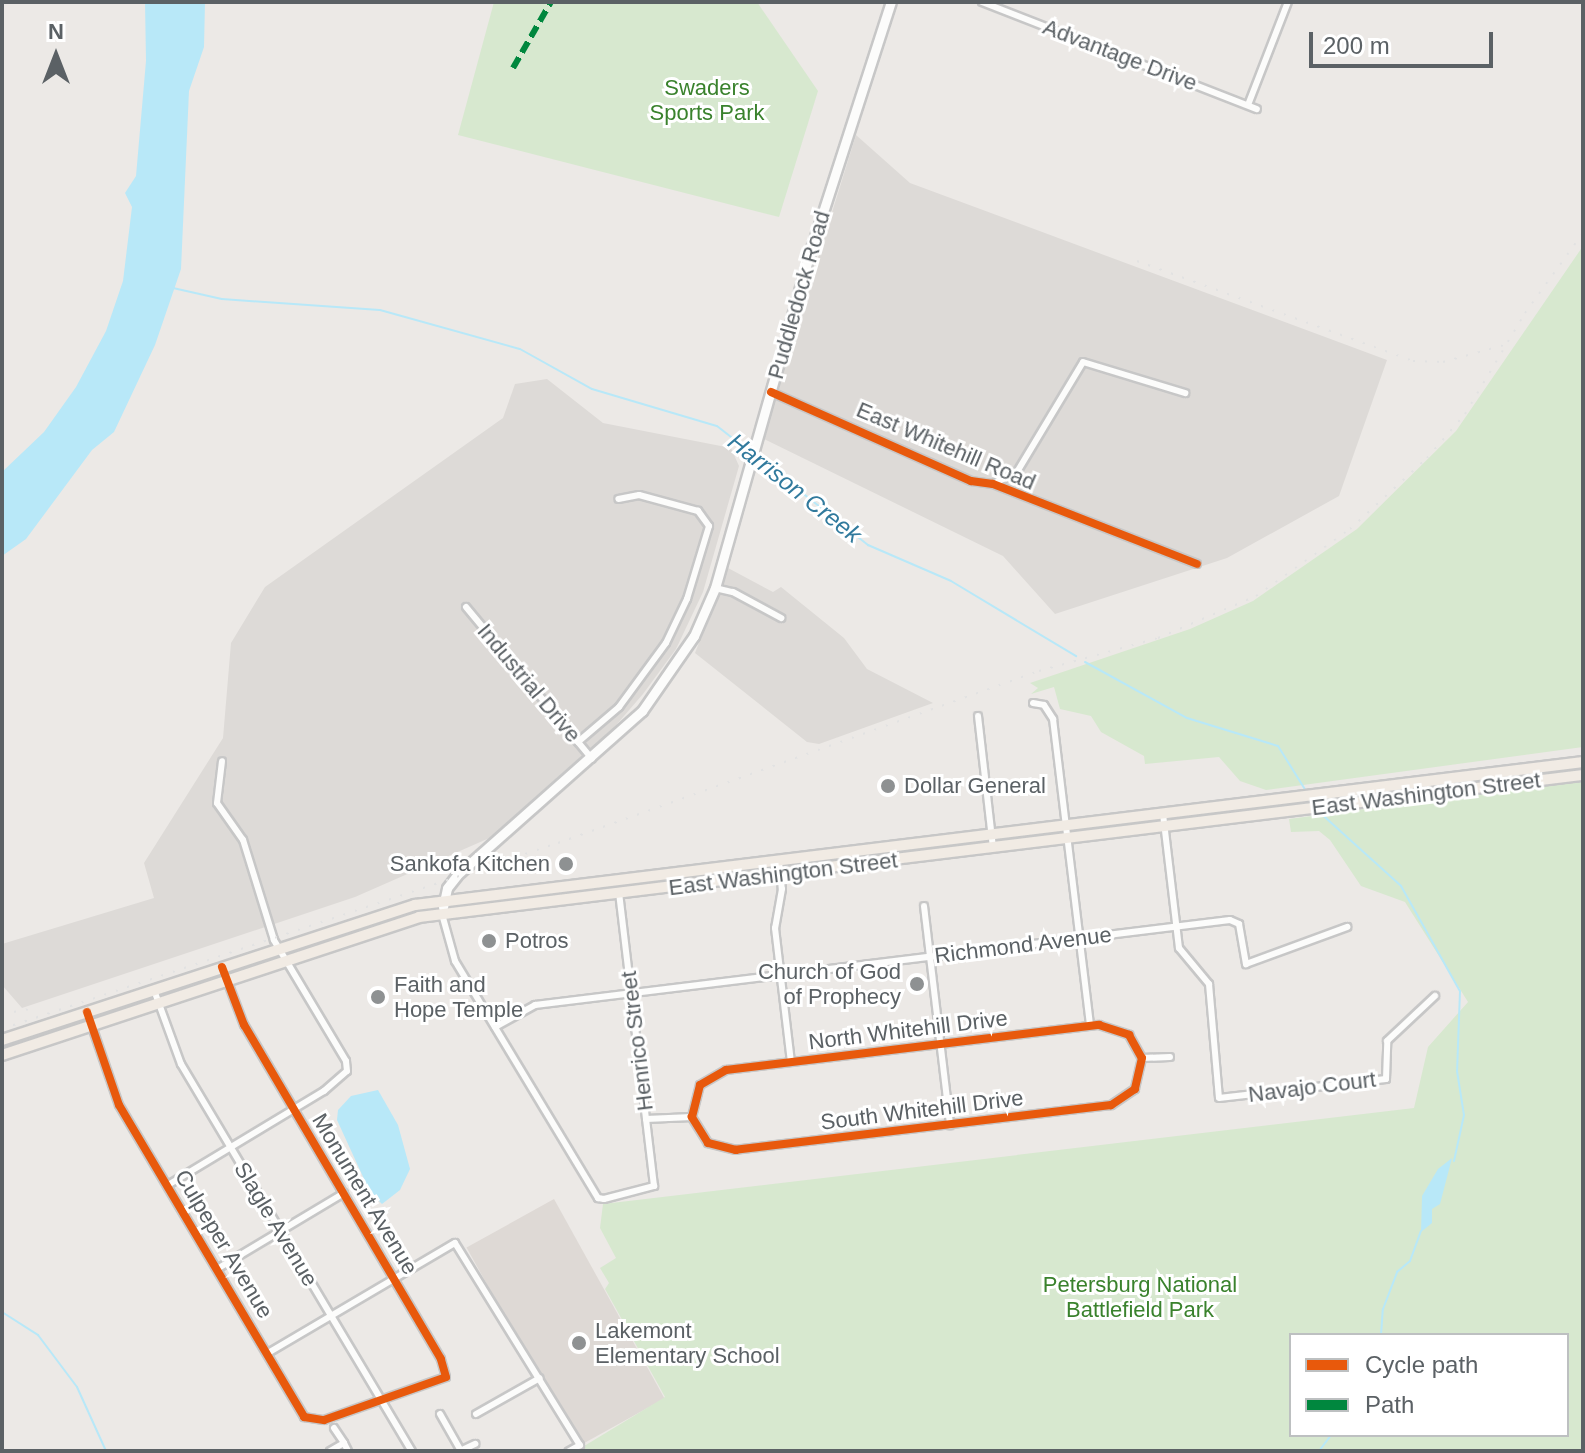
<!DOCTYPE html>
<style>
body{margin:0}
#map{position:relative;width:1585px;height:1453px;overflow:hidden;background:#ece9e6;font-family:Arial,sans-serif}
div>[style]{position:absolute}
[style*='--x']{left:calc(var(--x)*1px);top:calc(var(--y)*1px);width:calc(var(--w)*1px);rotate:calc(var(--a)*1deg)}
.industrial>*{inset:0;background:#dddad7}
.education>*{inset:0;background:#ded9d5;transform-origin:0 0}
.green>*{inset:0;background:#d7e8cf}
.water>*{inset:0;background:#b8e8f8}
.stream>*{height:2px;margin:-1px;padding:0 1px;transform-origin:1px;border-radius:1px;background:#b8e8f8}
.roads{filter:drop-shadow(2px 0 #c7c7c7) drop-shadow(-2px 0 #c7c7c7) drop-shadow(0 2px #c7c7c7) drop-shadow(0 -2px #c7c7c7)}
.minor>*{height:6px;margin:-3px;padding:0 3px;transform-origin:3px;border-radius:3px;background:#fcfcfb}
.secondary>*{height:9px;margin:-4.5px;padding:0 4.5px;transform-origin:4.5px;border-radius:4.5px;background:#fcfcfb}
.trunk>*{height:10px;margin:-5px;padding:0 5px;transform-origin:5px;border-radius:5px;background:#f1ebe4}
.rail>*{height:2px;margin-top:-1px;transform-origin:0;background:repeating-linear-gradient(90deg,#e2e2e2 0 2px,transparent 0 12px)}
.quiet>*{height:6px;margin-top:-3px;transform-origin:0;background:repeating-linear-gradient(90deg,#00873e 0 12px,transparent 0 18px)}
.cycleway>*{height:8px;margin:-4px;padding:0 4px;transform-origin:4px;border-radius:4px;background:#e8590c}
.dots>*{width:22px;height:22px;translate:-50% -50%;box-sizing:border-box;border:4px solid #fff;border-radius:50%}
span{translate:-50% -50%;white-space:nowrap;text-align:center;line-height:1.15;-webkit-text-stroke:6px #fff;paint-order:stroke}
.street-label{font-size:22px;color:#5b6165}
.park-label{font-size:22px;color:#3a822d}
.poi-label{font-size:22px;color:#5b6165}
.left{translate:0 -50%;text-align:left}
.right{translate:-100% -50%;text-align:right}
.water-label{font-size:24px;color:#317a9d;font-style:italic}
.frame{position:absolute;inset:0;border:4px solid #5b6165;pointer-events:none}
.legend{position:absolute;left:1289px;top:1333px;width:280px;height:104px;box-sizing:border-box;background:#fff;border:2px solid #bdc0c1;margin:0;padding:10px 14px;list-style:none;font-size:24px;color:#5b6165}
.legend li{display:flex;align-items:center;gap:16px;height:40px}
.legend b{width:40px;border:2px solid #bdc0c1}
.north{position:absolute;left:16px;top:16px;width:80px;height:80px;-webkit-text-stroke:6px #fff;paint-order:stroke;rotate:0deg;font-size:22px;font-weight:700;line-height:32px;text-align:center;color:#5b6165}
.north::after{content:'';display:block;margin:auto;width:28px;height:36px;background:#5b6165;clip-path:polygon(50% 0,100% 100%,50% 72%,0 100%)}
.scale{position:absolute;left:1309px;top:32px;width:184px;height:36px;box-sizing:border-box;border:4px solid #5b6165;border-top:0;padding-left:10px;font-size:24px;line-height:28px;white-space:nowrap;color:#5b6165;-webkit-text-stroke:6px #fff;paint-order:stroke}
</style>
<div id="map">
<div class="industrial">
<i style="clip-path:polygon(856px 135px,910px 183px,1387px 360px,1339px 496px,1227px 558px,1055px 614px,1003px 556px,762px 438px)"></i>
<i style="clip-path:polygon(547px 379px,603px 423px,731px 448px,739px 466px,703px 592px,676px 649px,643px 694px,611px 731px,494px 836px,355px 897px,22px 1008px,2px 985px,2px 944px,154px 898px,144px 863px,223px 738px,231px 643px,265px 587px,503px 418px,515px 384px)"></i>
<i style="clip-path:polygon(728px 568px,773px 592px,781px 587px,844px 638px,867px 669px,933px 703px,819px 744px,807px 742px,695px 653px)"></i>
</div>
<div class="education">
<i style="left:554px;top:1199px;width:228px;height:100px;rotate:61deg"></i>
</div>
<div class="green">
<i style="clip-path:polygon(494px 2px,757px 2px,818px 91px,779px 217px,458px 135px)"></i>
<i style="clip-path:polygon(1583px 246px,1583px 747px,1266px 790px,1240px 781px,1219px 757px,1145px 764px,1144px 756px,1101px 732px,1091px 716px,1060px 709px,1054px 687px,1031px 694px,1038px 688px,1030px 683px,1190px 629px,1253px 601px,1357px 529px,1456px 431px)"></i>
<i style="clip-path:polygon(evenodd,1583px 780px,1583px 1451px,576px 1451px,665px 1397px,605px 1289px,609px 1283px,600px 1268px,616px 1258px,600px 1228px,603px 1204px,1414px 1108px,1428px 1047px,1468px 1002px,1405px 902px,1361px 886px,1330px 840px,1319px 831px,1291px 832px,1289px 819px,1583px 780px,1291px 1335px,1567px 1335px,1567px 1435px,1291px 1435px,1291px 1335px)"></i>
</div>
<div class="water">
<i style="clip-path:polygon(145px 2px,205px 2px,204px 47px,189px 91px,181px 269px,155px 345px,114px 432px,92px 450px,26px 539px,2px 556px,2px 472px,44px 432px,76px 387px,106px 331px,123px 281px,132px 207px,125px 193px,136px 176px,146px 61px)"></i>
<i style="clip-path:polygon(378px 1090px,398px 1125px,410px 1169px,400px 1190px,382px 1204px,370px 1192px,337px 1120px,338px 1110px,351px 1096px)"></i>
<i style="clip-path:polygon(1452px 1158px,1440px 1204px,1432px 1209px,1432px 1223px,1421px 1232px,1422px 1196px,1438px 1169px)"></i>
</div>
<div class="stream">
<i style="--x:173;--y:288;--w:50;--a:12.7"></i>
<i style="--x:222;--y:299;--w:158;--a:4"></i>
<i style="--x:380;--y:310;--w:145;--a:15.6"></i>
<i style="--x:520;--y:349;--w:82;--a:29.1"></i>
<i style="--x:592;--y:389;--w:130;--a:16.5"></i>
<i style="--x:717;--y:426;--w:41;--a:38"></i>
<i style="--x:757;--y:457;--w:142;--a:38.4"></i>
<i style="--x:868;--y:545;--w:90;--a:23.4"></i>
<i style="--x:951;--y:581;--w:146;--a:31"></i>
<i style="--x:1085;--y:662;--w:116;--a:28.8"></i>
<i style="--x:1187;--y:718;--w:95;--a:17.1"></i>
<i style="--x:1278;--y:746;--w:53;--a:58.1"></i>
<i style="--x:1317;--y:810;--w:113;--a:42.1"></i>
<i style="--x:1401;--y:886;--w:120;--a:60.7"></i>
<i style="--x:1460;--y:991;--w:80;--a:92.1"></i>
<i style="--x:1457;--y:1071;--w:45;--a:81"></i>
<i style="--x:1464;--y:1115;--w:47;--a:102.3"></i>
<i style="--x:2;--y:1312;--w:43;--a:32.6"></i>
<i style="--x:38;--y:1335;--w:65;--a:53.1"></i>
<i style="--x:77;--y:1387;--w:70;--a:65.6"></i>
<i style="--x:1381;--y:1335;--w:26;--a:-86"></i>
<i style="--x:1383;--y:1309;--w:40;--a:-69"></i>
<i style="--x:1397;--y:1272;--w:17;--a:-40"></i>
<i style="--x:1410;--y:1261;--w:32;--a:-70"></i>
<i style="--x:1319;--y:1451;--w:20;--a:-53"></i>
</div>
<div class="roads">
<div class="minor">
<i style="--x:982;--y:2;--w:295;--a:21.3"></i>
<i style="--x:1248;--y:105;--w:110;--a:-68.8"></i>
<i style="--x:771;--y:392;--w:219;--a:24"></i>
<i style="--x:971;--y:481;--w:22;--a:8"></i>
<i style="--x:993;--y:484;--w:219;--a:21.4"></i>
<i style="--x:993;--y:484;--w:27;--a:-27"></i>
<i style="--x:1017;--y:472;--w:128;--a:-59"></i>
<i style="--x:1083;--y:362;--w:107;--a:16.9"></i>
<i style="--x:715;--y:588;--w:18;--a:13"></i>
<i style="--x:733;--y:592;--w:55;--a:28.4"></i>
<i style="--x:466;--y:607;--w:197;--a:50.3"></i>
<i style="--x:1033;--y:703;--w:11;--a:10"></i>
<i style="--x:1044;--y:705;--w:17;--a:57"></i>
<i style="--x:1053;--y:719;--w:308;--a:83.1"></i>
<i style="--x:978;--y:716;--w:133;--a:83.5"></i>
<i style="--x:578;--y:742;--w:54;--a:-40.5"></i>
<i style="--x:619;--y:707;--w:79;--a:-53.7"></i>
<i style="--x:666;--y:643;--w:49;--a:-64.5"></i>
<i style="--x:687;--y:599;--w:76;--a:-73.2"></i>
<i style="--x:709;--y:526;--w:19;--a:-126"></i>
<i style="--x:698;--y:511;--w:61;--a:-164.8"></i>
<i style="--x:639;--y:495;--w:21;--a:169"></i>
<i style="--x:1163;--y:814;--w:135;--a:83.2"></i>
<i style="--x:1179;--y:948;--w:47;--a:50.2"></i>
<i style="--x:1209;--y:984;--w:114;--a:85"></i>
<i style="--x:1219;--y:1098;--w:168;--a:-6.5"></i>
<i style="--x:1386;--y:1079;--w:38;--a:-88"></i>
<i style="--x:1387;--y:1041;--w:66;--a:-43.2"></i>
<i style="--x:779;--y:862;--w:27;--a:84"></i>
<i style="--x:782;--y:889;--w:40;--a:100"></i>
<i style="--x:775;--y:928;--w:135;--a:83.2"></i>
<i style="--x:924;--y:906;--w:221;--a:83.2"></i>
<i style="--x:442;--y:914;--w:49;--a:74.5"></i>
<i style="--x:455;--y:961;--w:277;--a:58.9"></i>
<i style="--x:598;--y:1198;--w:6;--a:9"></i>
<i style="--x:604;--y:1199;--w:52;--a:-14.6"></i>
<i style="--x:654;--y:1186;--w:296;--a:-96.8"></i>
<i style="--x:154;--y:990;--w:79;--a:70"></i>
<i style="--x:181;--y:1064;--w:451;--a:59.2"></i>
<i style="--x:87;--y:1012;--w:98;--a:71"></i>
<i style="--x:119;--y:1105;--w:363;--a:59.3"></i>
<i style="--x:304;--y:1417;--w:20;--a:9"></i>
<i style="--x:324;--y:1420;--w:129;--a:-19.4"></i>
<i style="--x:446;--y:1377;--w:19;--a:-106"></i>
<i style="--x:441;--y:1359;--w:388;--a:-120.5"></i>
<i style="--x:244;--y:1025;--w:62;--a:-110.8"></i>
<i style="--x:1099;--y:1025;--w:32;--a:18"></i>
<i style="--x:1129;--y:1035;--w:26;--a:61"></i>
<i style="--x:1142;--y:1058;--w:32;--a:103"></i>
<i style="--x:1135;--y:1089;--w:29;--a:146"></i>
<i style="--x:1111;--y:1105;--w:378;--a:173.2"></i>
<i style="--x:736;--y:1150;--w:29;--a:-166"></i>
<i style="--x:708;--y:1143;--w:31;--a:-122"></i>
<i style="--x:692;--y:1117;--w:33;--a:-76"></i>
<i style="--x:700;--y:1085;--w:30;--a:-30"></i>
<i style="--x:726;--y:1070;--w:376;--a:-6.9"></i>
<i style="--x:495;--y:1027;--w:46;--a:-28.8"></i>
<i style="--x:535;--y:1005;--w:700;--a:-6.97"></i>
<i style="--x:1230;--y:920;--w:10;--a:24"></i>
<i style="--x:1239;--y:924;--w:41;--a:80.1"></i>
<i style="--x:1246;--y:964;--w:108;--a:-20.1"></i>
<i style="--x:1142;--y:1058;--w:28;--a:-2"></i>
<i style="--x:646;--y:1119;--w:46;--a:-2.5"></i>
<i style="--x:168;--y:1185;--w:182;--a:-31.1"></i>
<i style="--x:324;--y:1091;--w:30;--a:-41"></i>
<i style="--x:347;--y:1071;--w:10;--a:-96"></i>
<i style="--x:346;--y:1061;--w:141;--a:-120.8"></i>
<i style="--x:274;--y:940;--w:105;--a:-107.2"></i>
<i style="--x:243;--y:840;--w:45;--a:-125.1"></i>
<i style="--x:217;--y:803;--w:42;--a:-83.2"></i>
<i style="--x:217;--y:1269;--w:148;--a:-30.9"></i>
<i style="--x:268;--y:1353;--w:217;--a:-30.5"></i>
<i style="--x:455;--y:1243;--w:238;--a:58.3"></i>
<i style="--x:580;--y:1445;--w:13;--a:151"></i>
<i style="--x:440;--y:1414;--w:43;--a:60.4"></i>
<i style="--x:476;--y:1414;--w:73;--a:-29.4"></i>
<i style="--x:334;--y:1428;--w:18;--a:56"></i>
<i style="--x:330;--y:1451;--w:16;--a:-30"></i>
<i style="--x:344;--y:1443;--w:9;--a:63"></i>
<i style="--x:460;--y:1451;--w:17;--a:-25"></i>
</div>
<div class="secondary">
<i style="--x:443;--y:907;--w:19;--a:-78"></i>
<i style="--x:447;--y:888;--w:16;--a:-52"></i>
<i style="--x:457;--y:875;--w:247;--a:-41.6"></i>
<i style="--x:642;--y:711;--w:91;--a:-55.3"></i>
<i style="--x:694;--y:636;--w:52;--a:-66.4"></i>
<i style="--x:715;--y:588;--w:355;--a:-74.2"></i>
<i style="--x:812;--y:246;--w:256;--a:-72.1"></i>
</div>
<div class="trunk">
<i style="--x:2;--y:1040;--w:435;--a:-18.1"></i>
<i style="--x:415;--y:905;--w:1177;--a:-6.98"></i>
<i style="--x:2;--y:1055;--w:439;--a:-18.3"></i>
<i style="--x:419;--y:917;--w:1173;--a:-6.96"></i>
</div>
</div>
<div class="rail">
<i style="--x:1137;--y:261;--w:294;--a:19.9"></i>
<i style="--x:1413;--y:361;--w:30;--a:2"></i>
<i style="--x:1443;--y:362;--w:67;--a:-15.5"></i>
<i style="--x:2;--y:1014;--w:34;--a:-10"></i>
<i style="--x:2;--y:1029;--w:586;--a:-18.5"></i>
<i style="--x:558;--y:843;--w:511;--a:-19.68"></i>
<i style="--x:1039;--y:671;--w:123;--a:-15.5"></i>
<i style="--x:1158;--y:638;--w:107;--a:-23.2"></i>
<i style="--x:1256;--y:596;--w:115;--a:-35.5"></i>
<i style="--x:1350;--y:529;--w:105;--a:-42.7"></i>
<i style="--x:1427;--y:458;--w:58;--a:-49.2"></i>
<i style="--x:1465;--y:414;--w:117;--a:-59.3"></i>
<i style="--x:1525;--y:313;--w:99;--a:-54.1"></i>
<i style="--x:2;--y:1447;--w:6;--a:45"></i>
</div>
<div class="quiet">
<i style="--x:513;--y:68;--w:76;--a:-60.1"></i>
</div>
<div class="cycleway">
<i style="--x:771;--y:392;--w:219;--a:24"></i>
<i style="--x:971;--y:481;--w:22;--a:8"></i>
<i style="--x:993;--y:484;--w:219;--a:21.4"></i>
<i style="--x:87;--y:1012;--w:98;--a:71"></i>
<i style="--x:119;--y:1105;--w:363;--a:59.3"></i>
<i style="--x:304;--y:1417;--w:20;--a:9"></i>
<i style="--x:324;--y:1420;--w:129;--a:-19.4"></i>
<i style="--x:446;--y:1377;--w:19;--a:-106"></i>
<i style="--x:441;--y:1359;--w:388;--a:-120.5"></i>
<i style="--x:244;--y:1025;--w:62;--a:-110.8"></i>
<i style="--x:1099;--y:1025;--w:32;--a:18"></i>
<i style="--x:1129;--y:1035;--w:26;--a:61"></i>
<i style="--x:1142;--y:1058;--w:32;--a:103"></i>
<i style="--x:1135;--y:1089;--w:29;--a:146"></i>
<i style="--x:1111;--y:1105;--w:378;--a:173.2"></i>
<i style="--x:736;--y:1150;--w:29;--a:-166"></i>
<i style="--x:708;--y:1143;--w:31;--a:-122"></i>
<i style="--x:692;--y:1117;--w:33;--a:-76"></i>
<i style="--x:700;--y:1085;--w:30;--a:-30"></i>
<i style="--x:726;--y:1070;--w:376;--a:-6.9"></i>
</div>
<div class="dots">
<i style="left:888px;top:786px;background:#8e9192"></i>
<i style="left:566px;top:864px;background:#8e9192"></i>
<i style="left:489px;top:941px;background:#8e9192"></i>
<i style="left:917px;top:984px;background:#8e9192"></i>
<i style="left:378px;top:997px;background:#8e9192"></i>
<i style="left:579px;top:1343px;background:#8e9192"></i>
</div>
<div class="street-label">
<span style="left:1120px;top:55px;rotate:21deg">Advantage Drive</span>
<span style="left:799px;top:295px;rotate:-74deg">Puddledock Road</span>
<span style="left:946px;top:446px;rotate:23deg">East Whitehill Road</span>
<span style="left:529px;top:683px;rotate:50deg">Industrial Drive</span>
<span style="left:1426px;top:794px;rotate:-7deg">East Washington Street</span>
<span style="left:783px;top:874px;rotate:-7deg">East Washington Street</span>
<span style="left:1023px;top:945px;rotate:-7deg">Richmond Avenue</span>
<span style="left:908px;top:1030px;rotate:-7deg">North Whitehill Drive</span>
<span style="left:637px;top:1041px;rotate:-97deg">Henrico Street</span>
<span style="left:1312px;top:1087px;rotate:-7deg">Navajo Court</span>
<span style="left:922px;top:1110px;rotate:-7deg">South Whitehill Drive</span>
<span style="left:365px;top:1194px;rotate:59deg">Monument Avenue</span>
<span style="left:276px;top:1224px;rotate:59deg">Slagle Avenue</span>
<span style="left:224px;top:1244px;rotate:59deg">Culpeper Avenue</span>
</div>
<div class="park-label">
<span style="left:707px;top:100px">Swaders<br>Sports Park</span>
<span style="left:1140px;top:1297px">Petersburg National<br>Battlefield Park</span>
</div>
<div class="poi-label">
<span class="left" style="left:904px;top:786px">Dollar General</span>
<span class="right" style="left:550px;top:864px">Sankofa Kitchen</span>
<span class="left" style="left:505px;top:941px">Potros</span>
<span class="right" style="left:901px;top:984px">Church of God<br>of Prophecy</span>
<span class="left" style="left:394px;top:997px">Faith and<br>Hope Temple</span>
<span class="left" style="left:595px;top:1343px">Lakemont<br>Elementary School</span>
</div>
<div class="water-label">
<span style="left:795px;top:488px;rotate:38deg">Harrison Creek</span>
</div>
<div class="frame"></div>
<ul class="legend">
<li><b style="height:10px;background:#e8590c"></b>Cycle path</li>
<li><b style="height:10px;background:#00873e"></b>Path</li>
</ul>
<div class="north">N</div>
<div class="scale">200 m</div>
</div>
